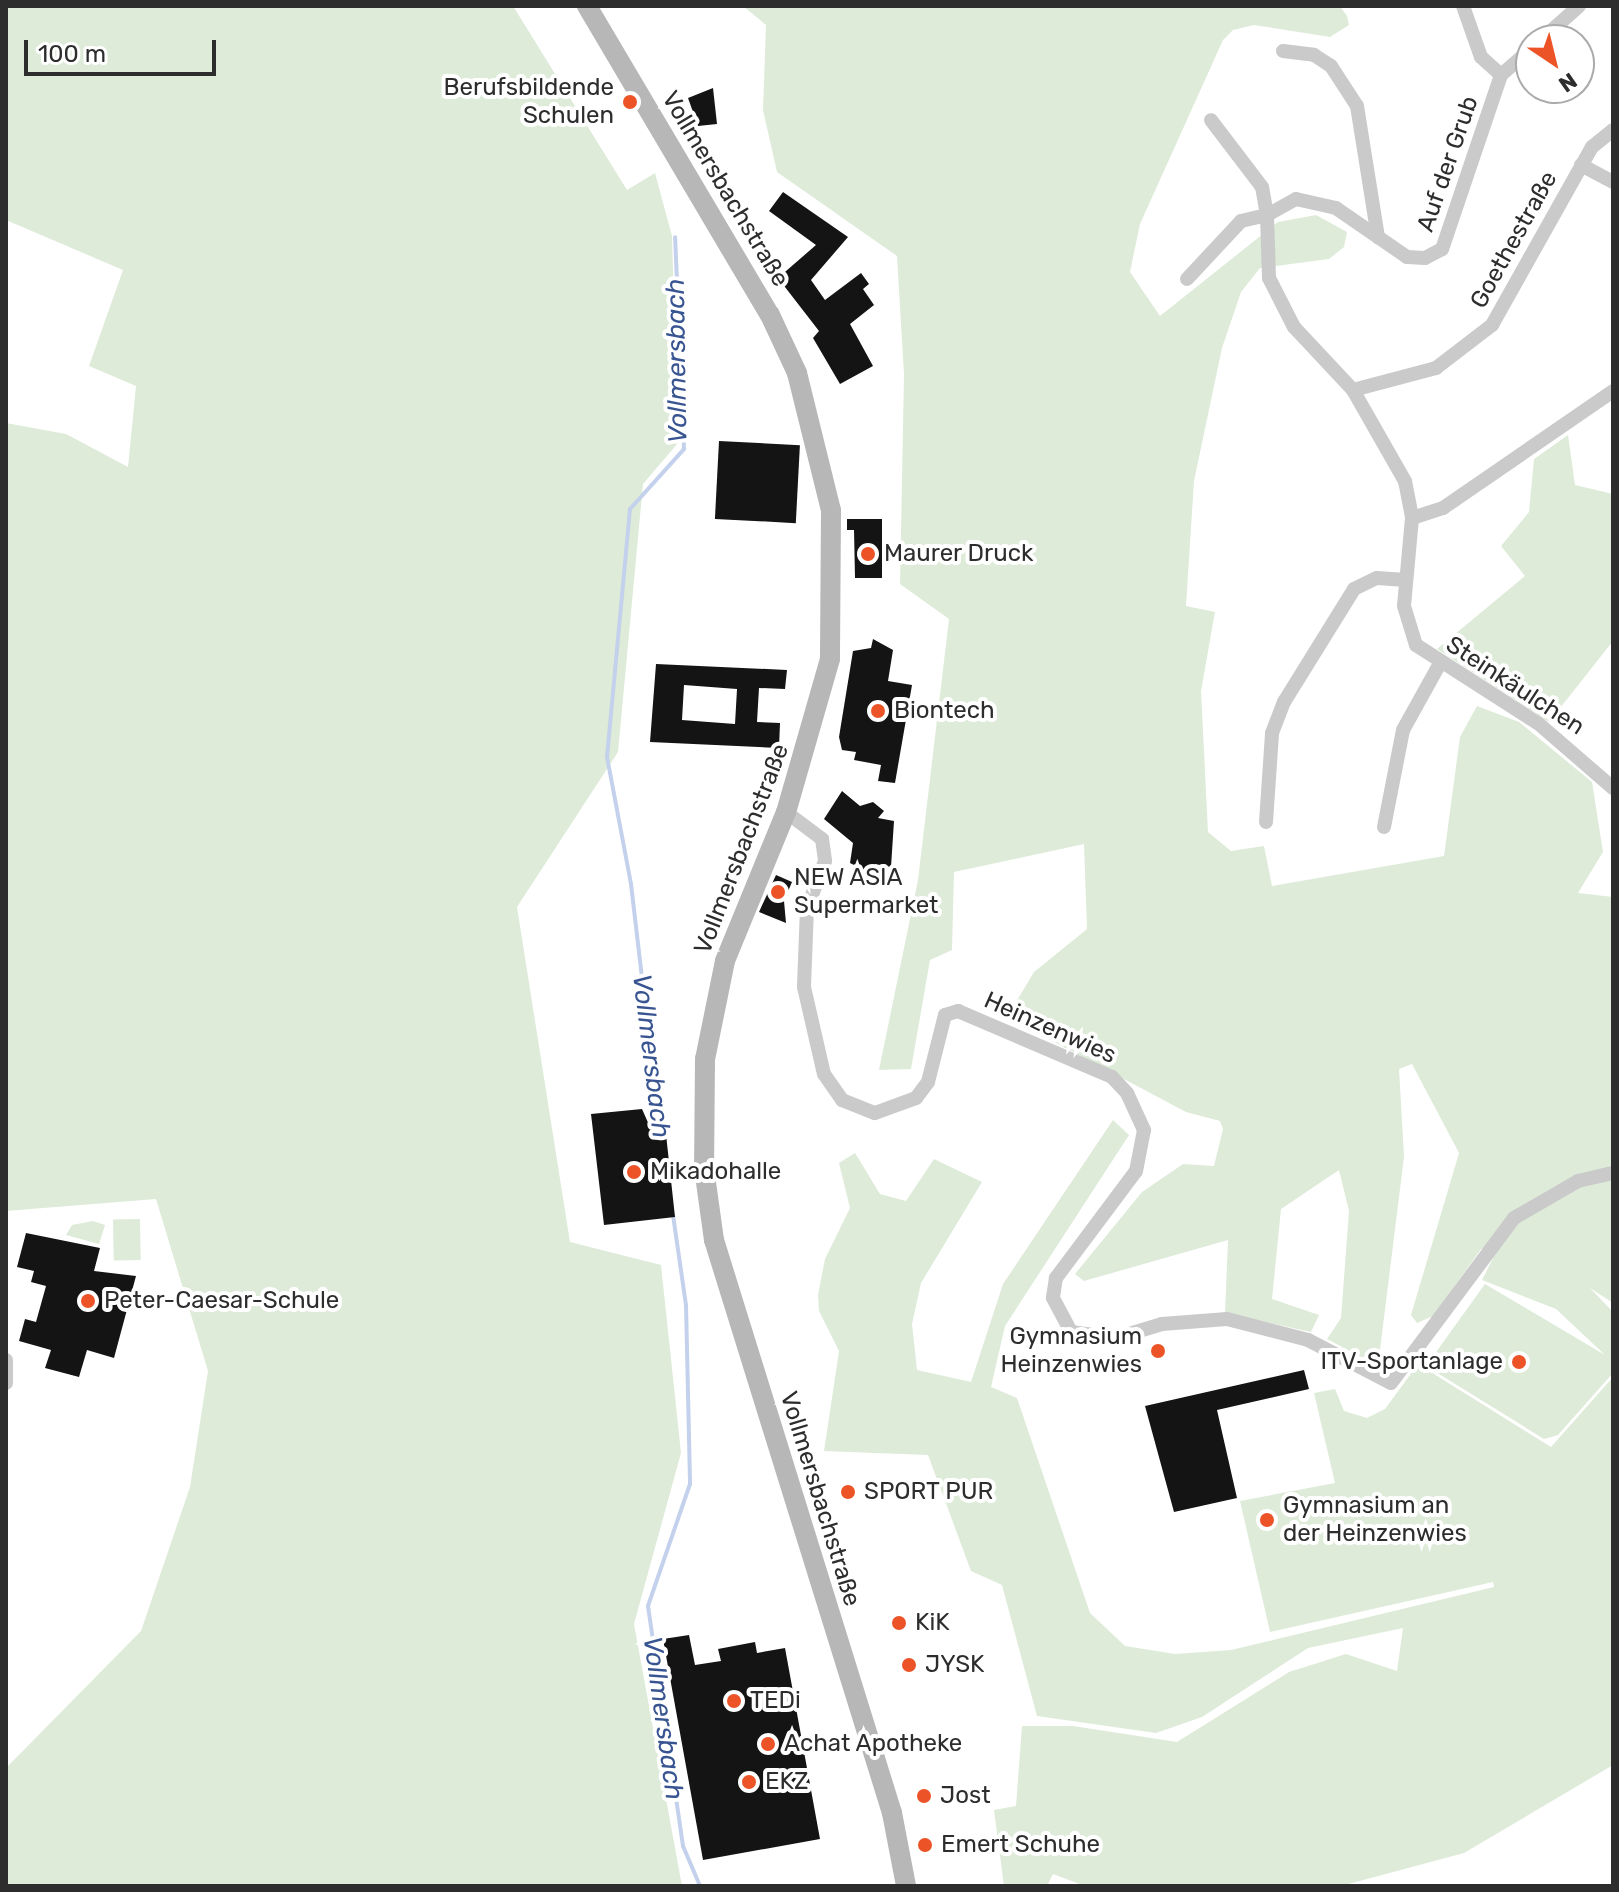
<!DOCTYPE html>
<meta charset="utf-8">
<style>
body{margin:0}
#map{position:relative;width:1619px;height:1892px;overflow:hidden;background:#fff;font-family:Rubik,sans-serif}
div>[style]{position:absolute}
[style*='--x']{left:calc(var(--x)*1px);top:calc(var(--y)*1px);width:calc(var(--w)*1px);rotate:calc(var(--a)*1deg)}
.green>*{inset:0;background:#deebd9;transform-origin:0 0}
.stream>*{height:4px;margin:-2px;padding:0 2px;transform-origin:2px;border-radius:2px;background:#c4d1ec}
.building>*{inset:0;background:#141414;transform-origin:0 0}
.street>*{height:14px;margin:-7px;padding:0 7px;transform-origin:7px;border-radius:7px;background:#cacaca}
.secondary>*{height:20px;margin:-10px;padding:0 10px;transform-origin:10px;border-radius:10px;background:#b7b7b7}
.dots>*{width:22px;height:22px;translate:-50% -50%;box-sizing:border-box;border:4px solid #fff;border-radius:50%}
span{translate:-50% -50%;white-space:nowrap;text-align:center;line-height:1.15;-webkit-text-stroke:8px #fff;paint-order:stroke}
.poi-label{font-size:24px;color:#2d2d2d}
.right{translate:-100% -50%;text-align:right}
.left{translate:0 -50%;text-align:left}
.street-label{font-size:24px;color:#2d2d2d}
.water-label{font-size:26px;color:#385491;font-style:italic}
.frame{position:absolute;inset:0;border:8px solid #2d2d2d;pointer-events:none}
.north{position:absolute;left:1515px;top:24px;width:80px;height:80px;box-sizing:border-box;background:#fff;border:2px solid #ababab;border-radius:50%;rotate:145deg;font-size:22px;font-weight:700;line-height:32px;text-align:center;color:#2d2d2d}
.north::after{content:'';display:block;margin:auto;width:28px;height:36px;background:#ec5327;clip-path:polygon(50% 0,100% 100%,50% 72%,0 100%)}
.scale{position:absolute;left:24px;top:40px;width:192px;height:36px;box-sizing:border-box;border:4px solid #2d2d2d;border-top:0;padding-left:10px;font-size:24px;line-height:28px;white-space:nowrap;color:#2d2d2d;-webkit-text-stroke:6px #fff;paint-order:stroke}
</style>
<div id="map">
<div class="green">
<i style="clip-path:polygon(6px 6px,513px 6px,627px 190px,655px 173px,672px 236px,678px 443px,643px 484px,618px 752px,517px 907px,570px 1242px,661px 1265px,681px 1453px,634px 1624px,682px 1886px,6px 1886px,6px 1768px,141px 1631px,190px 1487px,208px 1371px,156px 1199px,6px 1211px,6px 423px,66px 434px,128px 467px,136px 386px,89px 366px,123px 270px,6px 220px)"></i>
<i style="clip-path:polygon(743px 6px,1340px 6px,1347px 16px,1349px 25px,1330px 37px,1254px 25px,1233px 30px,1223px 40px,1140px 224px,1130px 272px,1160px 316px,1278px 222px,1316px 215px,1347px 232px,1344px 247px,1329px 259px,1260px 268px,1241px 292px,1222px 348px,1194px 481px,1186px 606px,1215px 612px,1201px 691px,1208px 832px,1231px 851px,1264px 846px,1272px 886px,1444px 856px,1460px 737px,1477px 706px,1519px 722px,1592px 782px,1603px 852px,1578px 893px,1613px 897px,1613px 1303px,1590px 1288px,1613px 1312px,1613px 1373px,1558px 1435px,1544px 1439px,1426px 1366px,1485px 1284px,1605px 1355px,1556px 1309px,1482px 1280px,1498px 1248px,1481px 1249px,1433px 1316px,1417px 1323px,1411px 1315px,1459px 1153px,1412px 1064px,1399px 1069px,1404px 1157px,1378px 1366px,1327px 1339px,1341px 1318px,1349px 1211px,1339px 1170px,1281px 1209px,1272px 1299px,1319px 1315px,1311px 1332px,1225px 1313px,1228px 1240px,1084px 1281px,1075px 1274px,1142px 1192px,1183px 1164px,1214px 1166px,1223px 1129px,1220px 1121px,1186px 1112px,1007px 1017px,1034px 972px,1087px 929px,1084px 844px,954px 872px,952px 950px,930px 960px,911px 1069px,879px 1070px,918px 880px,949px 619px,900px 584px,904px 375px,897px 256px,777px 172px,763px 110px,766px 25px)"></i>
<i style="clip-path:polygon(1568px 435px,1575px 485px,1613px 494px,1613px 641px,1549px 722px,1437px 649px,1525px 576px,1501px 546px,1529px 512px,1534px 459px)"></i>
<i style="clip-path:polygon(1113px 1120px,1129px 1135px,1005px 1326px,991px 1387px,1017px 1398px,1090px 1613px,1125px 1646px,1175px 1654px,1231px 1650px,1494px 1587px,1493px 1582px,1270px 1632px,1240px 1501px,1335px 1483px,1314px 1393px,1335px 1389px,1344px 1411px,1367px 1418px,1385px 1409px,1418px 1364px,1551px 1447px,1613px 1377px,1613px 1765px,1464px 1853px,1341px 1886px,1085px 1886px,1053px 1874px,1047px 1886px,1004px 1886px,994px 1810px,1016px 1806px,1022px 1726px,1073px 1726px,1177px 1742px,1289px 1672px,1346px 1654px,1397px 1671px,1403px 1628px,1308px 1648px,1202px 1717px,1156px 1733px,1037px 1716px,1002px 1585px,971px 1571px,928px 1455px,824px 1451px,839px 1351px,819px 1311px,818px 1295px,825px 1259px,850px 1208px,839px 1163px,855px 1153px,880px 1194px,906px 1201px,934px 1159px,982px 1182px,921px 1283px,912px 1324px,917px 1370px,971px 1382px,1003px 1284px)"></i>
<i style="left:140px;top:1219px;width:41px;height:27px;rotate:89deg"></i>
<i style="clip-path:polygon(93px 1221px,105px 1225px,99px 1244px,66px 1235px,72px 1225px)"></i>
</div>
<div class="stream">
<i style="--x:660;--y:1131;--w:249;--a:-96.7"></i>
<i style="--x:631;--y:884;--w:129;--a:-100.7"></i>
<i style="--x:607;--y:757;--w:249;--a:-84.7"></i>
<i style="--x:630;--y:509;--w:81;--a:-48"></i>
<i style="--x:684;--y:449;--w:212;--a:-92.4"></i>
<i style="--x:673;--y:1215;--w:91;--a:81.8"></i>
<i style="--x:686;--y:1305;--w:179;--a:88.7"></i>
<i style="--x:690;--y:1484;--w:129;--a:109"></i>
<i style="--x:648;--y:1606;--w:243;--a:81.7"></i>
<i style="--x:683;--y:1846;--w:43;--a:67"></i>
</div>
<div class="building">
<i style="clip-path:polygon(713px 88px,717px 124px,698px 126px,688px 98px)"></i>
<i style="clip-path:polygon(783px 192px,848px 237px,811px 280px,825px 300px,861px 273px,869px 284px,863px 289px,874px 305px,850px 324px,873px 366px,840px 384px,813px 338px,819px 331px,778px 278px,816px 245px,769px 211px)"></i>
<i style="left:719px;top:441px;width:81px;height:78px;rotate:3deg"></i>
<i style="clip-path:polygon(847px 519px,882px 519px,882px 578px,855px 578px,854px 530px,847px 530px)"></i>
<i style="clip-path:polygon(873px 639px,893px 650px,888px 681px,912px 685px,895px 783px,878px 781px,881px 765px,854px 760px,856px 752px,842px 750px,839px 737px,853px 651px,871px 648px)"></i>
<i style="clip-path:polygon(evenodd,656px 664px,787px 670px,785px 689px,759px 688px,757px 722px,780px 723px,779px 748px,650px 742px,656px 664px,684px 685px,737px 689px,735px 724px,682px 720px,684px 685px)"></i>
<i style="clip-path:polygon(842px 791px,860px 806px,873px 802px,884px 811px,878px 818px,894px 821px,891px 867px,875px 864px,874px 875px,850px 863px,853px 843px,824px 819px)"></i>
<i style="clip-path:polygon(776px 875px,792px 882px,784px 901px,786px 923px,759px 912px)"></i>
<i style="clip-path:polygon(642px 1109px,650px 1127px,665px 1125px,675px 1217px,604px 1225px,591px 1114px)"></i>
<i style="clip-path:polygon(26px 1233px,100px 1248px,94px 1271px,136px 1276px,114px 1358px,87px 1350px,79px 1377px,45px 1368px,51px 1350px,19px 1341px,25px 1319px,36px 1322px,46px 1286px,31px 1282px,34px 1271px,17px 1267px)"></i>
<i style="clip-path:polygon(1304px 1370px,1309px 1389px,1217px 1410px,1237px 1498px,1174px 1512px,1145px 1406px)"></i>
<i style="clip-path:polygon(689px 1635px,695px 1665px,721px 1661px,718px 1649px,755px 1642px,757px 1653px,785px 1648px,820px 1839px,703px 1860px,663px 1639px)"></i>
</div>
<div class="street">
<i style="--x:1463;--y:6;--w:54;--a:70.6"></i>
<i style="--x:1481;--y:57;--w:27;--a:42"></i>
<i style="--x:1541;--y:40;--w:51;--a:-41.8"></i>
<i style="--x:1283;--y:51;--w:31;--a:7"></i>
<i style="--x:1314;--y:55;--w:20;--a:33"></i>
<i style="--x:1331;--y:66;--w:48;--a:57"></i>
<i style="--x:1357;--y:106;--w:133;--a:80.9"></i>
<i style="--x:1501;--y:75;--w:184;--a:108.7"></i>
<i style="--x:1442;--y:249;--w:19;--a:152"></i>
<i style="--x:1425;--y:258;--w:18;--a:-177"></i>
<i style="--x:1407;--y:257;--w:86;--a:-145.4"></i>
<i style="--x:1336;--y:208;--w:41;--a:-167.3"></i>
<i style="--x:1296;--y:199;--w:33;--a:151"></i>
<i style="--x:1267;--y:215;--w:63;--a:88.2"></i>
<i style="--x:1269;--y:278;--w:55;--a:63"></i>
<i style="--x:1294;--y:327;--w:86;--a:46.9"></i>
<i style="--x:1353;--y:390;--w:105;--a:60.3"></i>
<i style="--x:1405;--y:481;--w:38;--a:79"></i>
<i style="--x:1412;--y:518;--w:88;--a:95.2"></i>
<i style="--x:1404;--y:606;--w:41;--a:72.9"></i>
<i style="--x:1416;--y:645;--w:146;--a:32.7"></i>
<i style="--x:1539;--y:724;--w:98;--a:40.9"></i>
<i style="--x:1501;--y:75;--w:40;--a:-41"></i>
<i style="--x:1581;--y:165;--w:36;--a:28"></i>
<i style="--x:1187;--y:279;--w:79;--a:-47"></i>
<i style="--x:1241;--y:221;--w:27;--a:-13"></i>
<i style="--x:1267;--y:215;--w:28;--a:-100"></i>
<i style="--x:1262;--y:187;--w:84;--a:-127.3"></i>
<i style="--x:1353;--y:390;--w:86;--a:-14.8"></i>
<i style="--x:1436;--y:368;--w:71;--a:-37.5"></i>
<i style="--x:1492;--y:325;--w:204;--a:-60.7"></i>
<i style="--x:1592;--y:147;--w:27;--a:-39"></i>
<i style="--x:1412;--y:518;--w:33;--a:-18"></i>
<i style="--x:1443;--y:508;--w:206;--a:-34.5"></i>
<i style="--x:786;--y:812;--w:45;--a:36.9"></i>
<i style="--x:822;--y:839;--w:22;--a:82"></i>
<i style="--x:825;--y:861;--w:50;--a:111"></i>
<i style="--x:807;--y:908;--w:79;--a:92.2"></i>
<i style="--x:804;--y:987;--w:89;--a:77.1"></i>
<i style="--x:824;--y:1074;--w:32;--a:55"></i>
<i style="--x:842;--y:1100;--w:35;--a:22"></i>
<i style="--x:875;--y:1113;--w:44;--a:-20.1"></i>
<i style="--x:916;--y:1098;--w:20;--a:-53"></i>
<i style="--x:928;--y:1082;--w:69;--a:-75.8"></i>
<i style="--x:945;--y:1015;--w:14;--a:-17"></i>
<i style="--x:958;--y:1011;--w:168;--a:23.2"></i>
<i style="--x:1112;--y:1077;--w:22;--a:47"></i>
<i style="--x:1127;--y:1093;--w:41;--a:65.3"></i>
<i style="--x:1144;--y:1130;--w:42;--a:101"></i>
<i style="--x:1136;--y:1171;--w:134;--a:126.8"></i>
<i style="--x:1056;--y:1278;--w:20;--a:99"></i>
<i style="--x:1053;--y:1298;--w:38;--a:62"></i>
<i style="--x:1071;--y:1332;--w:45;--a:7.6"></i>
<i style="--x:1116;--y:1338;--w:48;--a:-16.9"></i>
<i style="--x:1162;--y:1324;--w:65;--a:-4.4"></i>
<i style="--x:1227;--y:1319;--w:84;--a:14.5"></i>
<i style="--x:1308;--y:1340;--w:93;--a:27.4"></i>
<i style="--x:1391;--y:1383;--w:206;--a:-53.3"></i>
<i style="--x:1514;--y:1218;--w:74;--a:-30"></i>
<i style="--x:1578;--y:1181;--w:36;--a:-13"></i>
<i style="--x:1266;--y:822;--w:89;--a:-86.1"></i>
<i style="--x:1272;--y:733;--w:33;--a:-69"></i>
<i style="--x:1284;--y:702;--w:133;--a:-58.2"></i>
<i style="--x:1354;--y:589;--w:25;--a:-26"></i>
<i style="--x:1377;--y:578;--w:29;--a:4"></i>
<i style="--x:1384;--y:827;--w:99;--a:-78.9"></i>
<i style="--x:1403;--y:730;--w:74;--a:-61"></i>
<i style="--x:6;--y:1360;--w:23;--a:90"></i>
</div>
<div class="secondary">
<i style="--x:587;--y:6;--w:359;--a:59.4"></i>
<i style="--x:770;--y:315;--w:64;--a:65"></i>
<i style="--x:797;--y:373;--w:141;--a:76.1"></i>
<i style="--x:831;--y:510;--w:149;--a:90.4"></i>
<i style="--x:830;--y:659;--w:159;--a:106"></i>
<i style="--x:786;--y:812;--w:161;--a:112.3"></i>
<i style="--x:725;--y:961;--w:100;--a:101.5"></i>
<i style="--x:705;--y:1059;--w:109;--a:90.5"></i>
<i style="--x:704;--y:1168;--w:73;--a:82.1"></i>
<i style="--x:714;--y:1240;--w:600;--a:72.74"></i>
<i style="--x:892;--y:1813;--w:74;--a:79.1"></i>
</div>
<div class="dots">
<i style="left:630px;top:102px;background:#ec5327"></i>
<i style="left:868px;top:554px;background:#ec5327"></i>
<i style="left:878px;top:711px;background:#ec5327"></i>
<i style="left:778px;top:892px;background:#ec5327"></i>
<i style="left:634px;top:1172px;background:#ec5327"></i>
<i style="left:88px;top:1301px;background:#ec5327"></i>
<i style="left:1158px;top:1351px;background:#ec5327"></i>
<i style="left:1519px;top:1362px;background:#ec5327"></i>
<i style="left:848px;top:1492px;background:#ec5327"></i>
<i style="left:1267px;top:1520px;background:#ec5327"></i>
<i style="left:899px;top:1623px;background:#ec5327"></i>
<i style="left:909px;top:1665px;background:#ec5327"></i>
<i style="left:734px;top:1701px;background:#ec5327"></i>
<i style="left:768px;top:1744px;background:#ec5327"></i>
<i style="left:749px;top:1782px;background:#ec5327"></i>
<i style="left:924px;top:1796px;background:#ec5327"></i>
<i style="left:925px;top:1845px;background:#ec5327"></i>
</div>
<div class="poi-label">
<span class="right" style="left:614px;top:102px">Berufsbildende<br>Schulen</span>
<span class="left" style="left:884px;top:554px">Maurer Druck</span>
<span class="left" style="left:894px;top:711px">Biontech</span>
<span class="left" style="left:794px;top:892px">NEW ASIA<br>Supermarket</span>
<span class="left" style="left:650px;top:1172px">Mikadohalle</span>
<span class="left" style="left:104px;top:1301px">Peter-Caesar-Schule</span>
<span class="right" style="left:1142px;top:1351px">Gymnasium<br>Heinzenwies</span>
<span class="right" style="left:1503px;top:1362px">ITV-Sportanlage</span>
<span class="left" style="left:864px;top:1492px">SPORT PUR</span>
<span class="left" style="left:1283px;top:1520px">Gymnasium an<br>der Heinzenwies</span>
<span class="left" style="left:915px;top:1623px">KiK</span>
<span class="left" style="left:925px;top:1665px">JYSK</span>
<span class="left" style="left:750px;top:1701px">TEDi</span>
<span class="left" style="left:784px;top:1744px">Achat Apotheke</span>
<span class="left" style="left:765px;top:1782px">EKZ</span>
<span class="left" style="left:940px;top:1796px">Jost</span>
<span class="left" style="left:941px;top:1845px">Emert Schuhe</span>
</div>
<div class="street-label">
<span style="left:1448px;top:164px;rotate:-71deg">Auf der Grub</span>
<span style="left:725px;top:189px;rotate:59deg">Vollmersbachstraße</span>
<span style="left:1514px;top:240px;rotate:-61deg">Goethestraße</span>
<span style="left:1515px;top:686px;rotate:33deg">Steinkäulchen</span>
<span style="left:742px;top:849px;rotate:-69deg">Vollmersbachstraße</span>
<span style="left:1050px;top:1028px;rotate:24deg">Heinzenwies</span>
<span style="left:820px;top:1499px;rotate:73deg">Vollmersbachstraße</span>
</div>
<div class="water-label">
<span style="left:677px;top:361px;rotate:-91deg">Vollmersbach</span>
<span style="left:651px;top:1056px;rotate:83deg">Vollmersbach</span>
<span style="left:663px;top:1718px;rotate:82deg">Vollmersbach</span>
</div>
<div class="frame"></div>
<div class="north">N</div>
<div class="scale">100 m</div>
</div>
